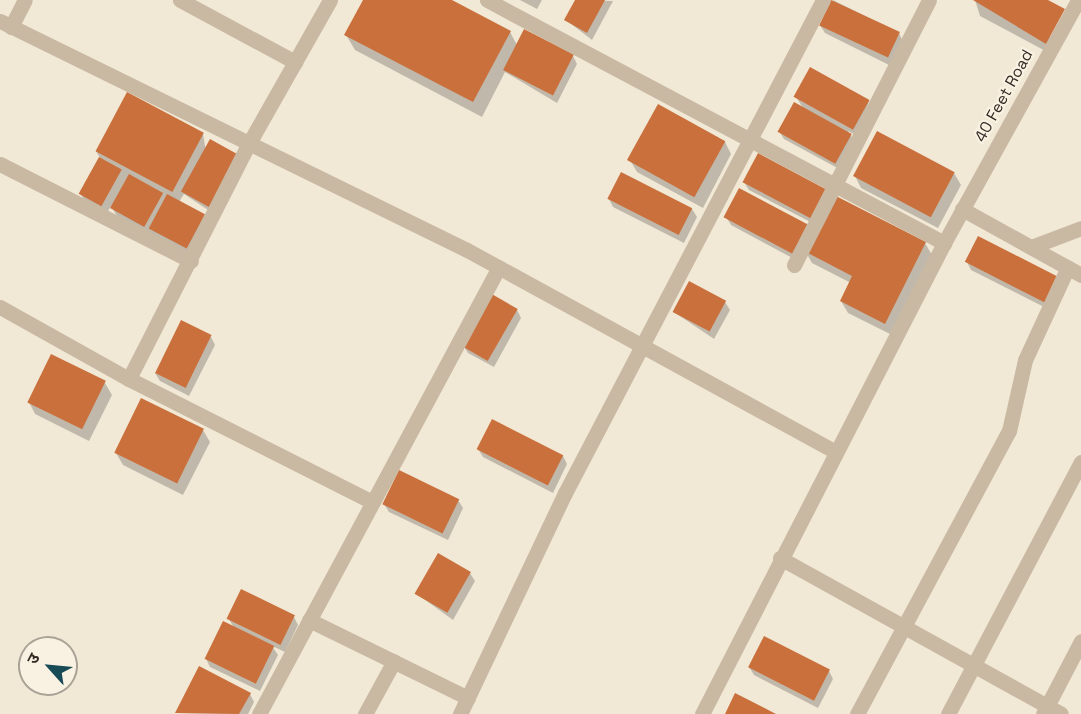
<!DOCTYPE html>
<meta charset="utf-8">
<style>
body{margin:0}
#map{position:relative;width:1081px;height:714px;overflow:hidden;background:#f1e8d6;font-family:"Space Grotesk","Noto Sans Devanagari",sans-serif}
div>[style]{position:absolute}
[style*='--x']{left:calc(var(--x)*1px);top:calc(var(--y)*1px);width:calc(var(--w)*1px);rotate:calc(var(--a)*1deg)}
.shadow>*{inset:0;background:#0003}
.building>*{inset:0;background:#ca703c;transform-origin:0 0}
.minor>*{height:15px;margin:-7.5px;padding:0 7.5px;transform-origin:7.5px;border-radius:7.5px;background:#c9b9a2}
span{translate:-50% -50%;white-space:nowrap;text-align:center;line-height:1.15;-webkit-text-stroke:4.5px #f9f2e2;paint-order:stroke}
.street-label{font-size:16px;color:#342b25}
.north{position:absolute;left:18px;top:636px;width:60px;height:60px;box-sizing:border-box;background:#f9f2e2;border:2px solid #aaa296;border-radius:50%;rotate:297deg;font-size:16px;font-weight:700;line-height:24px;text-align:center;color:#342b25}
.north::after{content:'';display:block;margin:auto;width:21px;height:27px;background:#194b56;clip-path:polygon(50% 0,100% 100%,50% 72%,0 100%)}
</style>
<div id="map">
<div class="shadow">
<i style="clip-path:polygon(365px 0,449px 0,510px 32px,517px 45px,573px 56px,577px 64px,557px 103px,505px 72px,482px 117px,355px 50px,346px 35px)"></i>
<i style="clip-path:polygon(520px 0,542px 0,537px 9px)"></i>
<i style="clip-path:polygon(577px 0,613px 1px,592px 40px,566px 20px)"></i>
<i style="clip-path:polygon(833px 0,899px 33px,903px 42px,891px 66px,825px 33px,820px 25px)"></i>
<i style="clip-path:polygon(975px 0,1045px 0,1053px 55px,980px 16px)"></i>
<i style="clip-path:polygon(796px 97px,869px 101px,858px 136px,848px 131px,855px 143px,841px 170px,784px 139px,779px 131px,803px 108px)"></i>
<i style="clip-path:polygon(203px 134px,217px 216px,184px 194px,179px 202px,204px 216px,191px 257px,117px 216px,111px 206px,107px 213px,85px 202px,81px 194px,100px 158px,96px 151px)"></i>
<i style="clip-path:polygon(725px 142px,731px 154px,703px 208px,637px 172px,630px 160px)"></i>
<i style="clip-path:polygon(954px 173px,961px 185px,938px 228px,861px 188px,855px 176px)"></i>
<i style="clip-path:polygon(744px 182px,831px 200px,925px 243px,932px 255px,892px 335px,848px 313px,841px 301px,851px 283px,812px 263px,804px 249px,798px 261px,731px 225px,726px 217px,818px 226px,749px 190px)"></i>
<i style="clip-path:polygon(609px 199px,692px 209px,697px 217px,684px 243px,613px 207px)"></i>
<i style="clip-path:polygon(967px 262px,1059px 280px,1052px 311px,971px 270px)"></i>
<i style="clip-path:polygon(725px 302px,730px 310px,714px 339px,674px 312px)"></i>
<i style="clip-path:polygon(517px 310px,521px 318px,494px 367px,468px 353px,463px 345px)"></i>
<i style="clip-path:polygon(211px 337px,215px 345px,189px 396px,160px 381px,155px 373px)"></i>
<i style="clip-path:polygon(105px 383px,112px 395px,89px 441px,35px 414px,29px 402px)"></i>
<i style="clip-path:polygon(203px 430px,210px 442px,183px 495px,123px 465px,116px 453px)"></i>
<i style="clip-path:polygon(478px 449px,563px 456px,567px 464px,553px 493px,483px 457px)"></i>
<i style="clip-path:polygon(458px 500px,463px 508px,448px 540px,389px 512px,384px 504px)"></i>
<i style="clip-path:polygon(470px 573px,475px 581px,453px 620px,417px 594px)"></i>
<i style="clip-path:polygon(294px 617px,298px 625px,285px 652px,272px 646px,278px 655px,260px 691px,210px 667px,206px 659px,234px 628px,229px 619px)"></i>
<i style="clip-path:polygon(749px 667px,829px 671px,833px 679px,818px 708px,754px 675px)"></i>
<i style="clip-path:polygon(250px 694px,254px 702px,248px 714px,177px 713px)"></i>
</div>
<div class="building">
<i style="clip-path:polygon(363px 0,452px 0,511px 31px,473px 102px,344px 35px)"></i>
<i style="clip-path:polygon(575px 0,605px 0,587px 33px,564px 20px)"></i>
<i style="left:831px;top:0;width:76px;height:28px;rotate:25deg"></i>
<i style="clip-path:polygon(973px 0,1048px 0,1065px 9px,1046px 44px)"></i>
<i style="left:524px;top:29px;width:56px;height:46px;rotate:27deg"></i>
<i style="left:810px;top:67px;width:68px;height:34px;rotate:29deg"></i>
<i style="left:127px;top:92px;width:87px;height:67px;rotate:28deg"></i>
<i style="left:794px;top:102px;width:66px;height:34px;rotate:29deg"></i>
<i style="left:658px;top:104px;width:77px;height:64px;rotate:29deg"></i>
<i style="left:877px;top:131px;width:88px;height:51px;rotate:28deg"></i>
<i style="left:210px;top:139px;width:35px;height:60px;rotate:29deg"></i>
<i style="left:758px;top:153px;width:77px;height:33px;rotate:28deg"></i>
<i style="left:99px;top:157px;width:26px;height:42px;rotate:29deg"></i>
<i style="left:621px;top:172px;width:80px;height:30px;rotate:27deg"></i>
<i style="left:129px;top:174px;width:39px;height:39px;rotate:29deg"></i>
<i style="left:739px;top:188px;width:78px;height:33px;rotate:28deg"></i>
<i style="left:167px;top:194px;width:43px;height:39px;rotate:28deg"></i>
<i style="clip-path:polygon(832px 194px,926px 242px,885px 324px,840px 301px,852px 276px,804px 251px)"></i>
<i style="left:978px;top:236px;width:92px;height:29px;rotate:27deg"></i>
<i style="left:689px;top:281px;width:42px;height:35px;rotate:28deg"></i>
<i style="left:490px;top:293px;width:32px;height:60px;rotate:30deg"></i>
<i style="left:181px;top:320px;width:34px;height:59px;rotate:26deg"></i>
<i style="left:51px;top:354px;width:61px;height:54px;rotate:26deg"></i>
<i style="left:141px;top:398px;width:70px;height:61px;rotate:26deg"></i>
<i style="left:492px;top:419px;width:80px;height:34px;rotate:27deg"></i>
<i style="left:399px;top:470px;width:67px;height:38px;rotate:26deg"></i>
<i style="left:438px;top:553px;width:38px;height:47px;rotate:30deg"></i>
<i style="left:241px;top:589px;width:60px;height:33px;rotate:26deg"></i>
<i style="left:223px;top:621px;width:57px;height:42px;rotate:26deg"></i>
<i style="left:764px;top:636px;width:74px;height:35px;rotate:27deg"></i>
<i style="clip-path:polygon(199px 666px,251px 693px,239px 714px,175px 713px)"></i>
<i style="clip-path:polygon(735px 693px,776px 714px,725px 714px)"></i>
</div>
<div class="minor">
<i style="--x:180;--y:0;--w:131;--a:28.3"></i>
<i style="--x:330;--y:0;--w:164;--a:119.5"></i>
<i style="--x:249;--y:143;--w:265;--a:117"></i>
<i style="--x:129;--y:379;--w:273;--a:26.8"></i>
<i style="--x:487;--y:0;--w:518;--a:28"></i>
<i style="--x:0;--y:21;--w:520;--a:26.12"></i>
<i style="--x:467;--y:250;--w:418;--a:28.7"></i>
<i style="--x:11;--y:27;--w:30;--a:-63"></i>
<i style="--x:0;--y:164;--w:214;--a:26.9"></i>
<i style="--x:962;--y:209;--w:136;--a:29"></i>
<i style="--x:1031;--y:247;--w:53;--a:-20.8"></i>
<i style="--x:794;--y:265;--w:297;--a:-63"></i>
<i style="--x:0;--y:307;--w:148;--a:29.2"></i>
<i style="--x:780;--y:558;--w:321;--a:29"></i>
<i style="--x:309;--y:620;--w:177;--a:26.1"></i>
<i style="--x:259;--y:714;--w:507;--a:-61.77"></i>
<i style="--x:365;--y:714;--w:60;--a:-61.3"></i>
<i style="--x:460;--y:714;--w:245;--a:-64.6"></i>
<i style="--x:565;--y:493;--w:556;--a:-62.38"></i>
<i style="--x:702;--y:714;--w:530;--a:-62.81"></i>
<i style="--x:944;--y:243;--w:277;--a:-61.1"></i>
<i style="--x:857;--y:714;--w:321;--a:-61.8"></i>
<i style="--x:1009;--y:431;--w:73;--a:-77.3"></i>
<i style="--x:1025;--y:360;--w:102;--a:-65.2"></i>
<i style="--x:948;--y:714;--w:285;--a:-62.2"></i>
<i style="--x:1043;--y:714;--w:82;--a:-62.5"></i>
</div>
<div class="street-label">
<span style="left:1004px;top:96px;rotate:-61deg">40 Feet Road</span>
</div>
<div class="north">उ</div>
</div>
